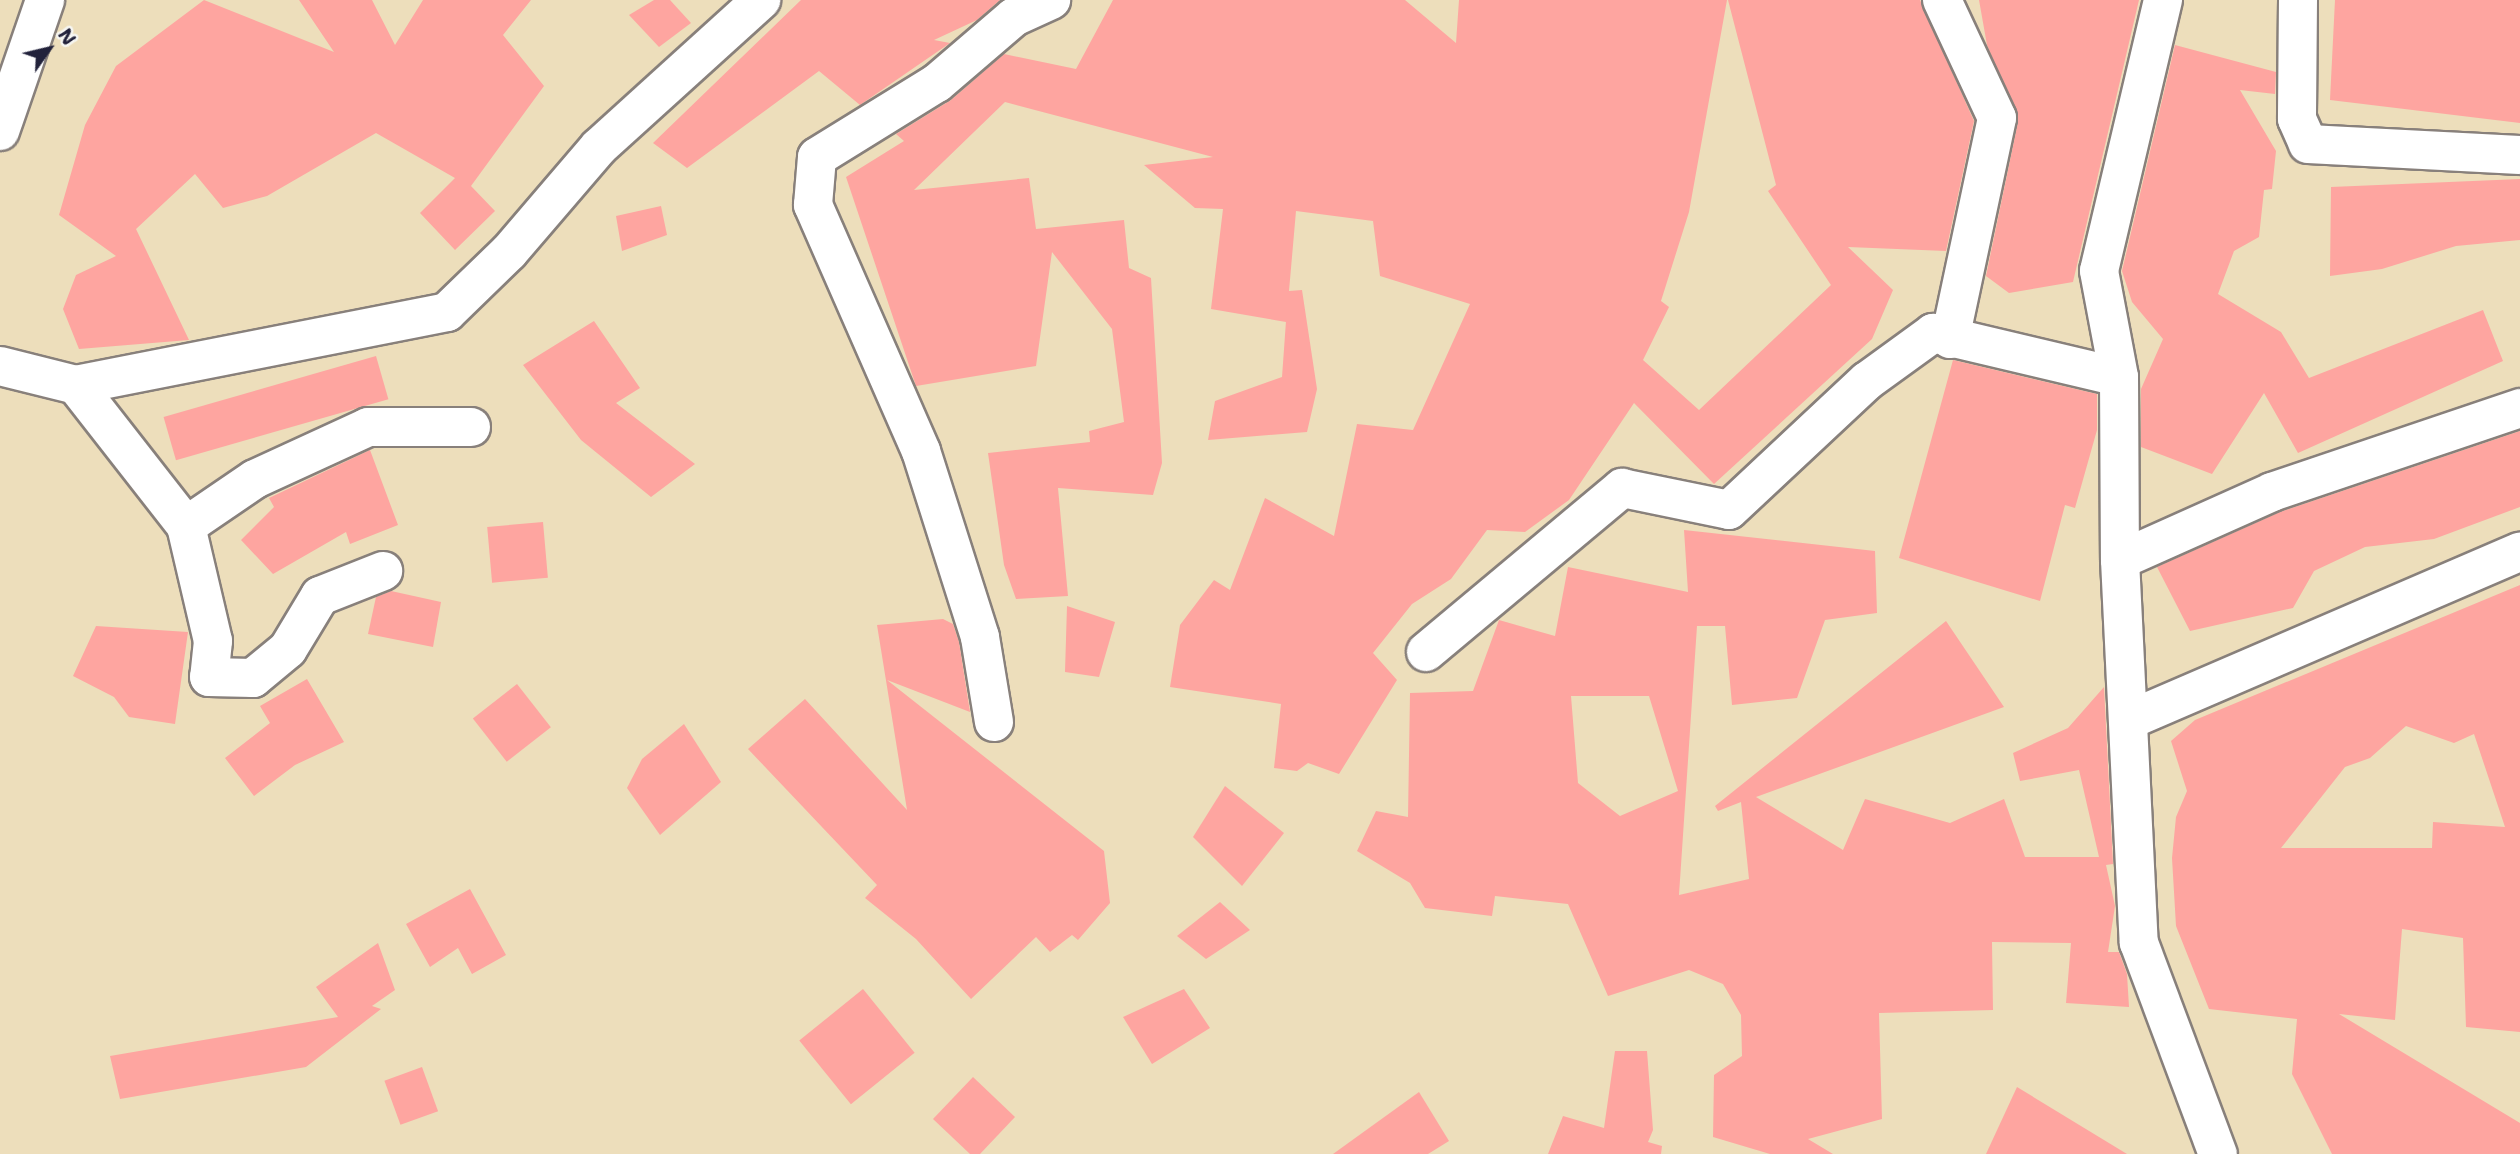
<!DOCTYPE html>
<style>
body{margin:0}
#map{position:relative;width:2520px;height:1154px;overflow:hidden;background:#eddebb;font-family:"Shantell Sans",sans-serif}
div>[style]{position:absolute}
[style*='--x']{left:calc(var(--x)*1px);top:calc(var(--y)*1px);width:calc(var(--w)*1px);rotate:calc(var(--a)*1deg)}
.building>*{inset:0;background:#fea5a0;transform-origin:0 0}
.roads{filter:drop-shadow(2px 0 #88807b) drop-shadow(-2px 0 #88807b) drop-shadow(0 2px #88807b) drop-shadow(0 -2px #88807b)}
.minor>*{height:38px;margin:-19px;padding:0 19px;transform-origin:19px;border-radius:19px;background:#fff}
span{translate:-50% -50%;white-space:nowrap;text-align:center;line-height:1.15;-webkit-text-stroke:5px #f6f6f2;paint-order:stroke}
.north{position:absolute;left:14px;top:14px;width:70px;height:70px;-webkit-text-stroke:5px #f6f6f2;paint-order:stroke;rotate:56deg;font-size:19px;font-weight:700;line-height:28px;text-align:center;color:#22223b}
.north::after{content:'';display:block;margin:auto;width:24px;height:32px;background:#22223b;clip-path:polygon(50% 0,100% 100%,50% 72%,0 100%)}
</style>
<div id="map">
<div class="building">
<i style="clip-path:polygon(204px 0,334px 52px,299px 0,372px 0,395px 45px,423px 0,531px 0,503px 35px,544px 86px,471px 186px,495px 211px,455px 250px,420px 213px,455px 178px,376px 133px,267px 196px,223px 208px,195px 174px,136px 229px,189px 340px,79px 349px,63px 309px,76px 275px,116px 256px,59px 215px,85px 125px,116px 66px)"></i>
<i style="clip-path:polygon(654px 0,670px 0,691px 23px,659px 47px,629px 15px)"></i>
<i style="clip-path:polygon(801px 0,1000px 0,977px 20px,934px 40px,950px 43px,860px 105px,819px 71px,687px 168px,653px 143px)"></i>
<i style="clip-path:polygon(1113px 0,1405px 0,1456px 43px,1459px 0,1727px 0,1689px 212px,1661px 301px,1669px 307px,1643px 360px,1699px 410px,1831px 285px,1768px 191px,1776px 185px,1728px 0,1920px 0,1974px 121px,1946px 251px,1848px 247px,1893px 290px,1872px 339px,1714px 484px,1634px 403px,1569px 500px,1525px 532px,1487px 530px,1451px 579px,1412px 604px,1373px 653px,1397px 680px,1339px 774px,1308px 763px,1297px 771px,1274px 768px,1281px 704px,1170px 687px,1180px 625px,1214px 580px,1230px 590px,1265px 498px,1334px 536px,1357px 424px,1413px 430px,1470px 304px,1380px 276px,1373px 221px,1296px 211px,1289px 291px,1302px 290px,1317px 389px,1307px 432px,1208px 440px,1215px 401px,1282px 377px,1287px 307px,1286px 322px,1211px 309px,1223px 209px,1195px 208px,1144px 165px,1213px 157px,1005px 102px,914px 190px,1029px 178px,1036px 229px,1124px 220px,1129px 268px,1151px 278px,1162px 463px,1153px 495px,1058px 488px,1068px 596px,1016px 599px,1004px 565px,988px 453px,1090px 442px,1089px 431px,1124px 422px,1112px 329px,1052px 252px,1036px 366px,916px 386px,846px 177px,904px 141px,896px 134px,951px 100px,1004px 54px,1076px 69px)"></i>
<i style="clip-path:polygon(1979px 0,2139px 0,2073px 282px,2009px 293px,1986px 276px,2018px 122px,1987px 45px)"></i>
<i style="clip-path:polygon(2335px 0,2520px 0,2520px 123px,2330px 100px)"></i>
<i style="clip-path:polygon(2175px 45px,2276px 72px,2275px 94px,2240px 90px,2276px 151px,2272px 189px,2264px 190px,2259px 237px,2234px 251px,2218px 294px,2281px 332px,2309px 378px,2483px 310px,2503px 361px,2298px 453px,2264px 393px,2212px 474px,2141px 447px,2141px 389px,2163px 339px,2132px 302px,2122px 271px)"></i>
<i style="clip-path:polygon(2520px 179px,2520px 240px,2456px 246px,2382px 269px,2330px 276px,2331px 187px)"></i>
<i style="clip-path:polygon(661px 206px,667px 235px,622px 251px,616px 216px)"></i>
<i style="clip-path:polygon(594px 321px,640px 388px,616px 403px,695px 464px,651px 497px,581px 440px,523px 365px)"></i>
<i style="left:376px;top:356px;width:45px;height:221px;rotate:74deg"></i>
<i style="clip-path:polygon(1953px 360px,2097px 394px,2097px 430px,2075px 508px,2065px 505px,2040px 601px,1899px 558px)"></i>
<i style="clip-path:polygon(2520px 431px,2520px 507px,2434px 539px,2365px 547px,2314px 571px,2293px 608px,2190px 631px,2157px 567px,2280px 512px)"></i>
<i style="clip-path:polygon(370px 450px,398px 525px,350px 544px,346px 532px,273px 574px,241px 540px,274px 507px,269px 498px)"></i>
<i style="left:543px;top:522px;width:56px;height:56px;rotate:85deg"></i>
<i style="clip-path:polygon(evenodd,1684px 530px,1875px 551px,1877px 613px,1825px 620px,1797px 698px,1732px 705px,1725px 626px,1697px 626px,1679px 895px,1749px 879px,1741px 802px,1718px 811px,1715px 806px,1946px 621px,2004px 707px,1756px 797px,1843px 850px,1865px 799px,1950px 823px,2004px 799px,2025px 857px,2099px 857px,2079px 770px,2020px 781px,2013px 753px,2068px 728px,2104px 687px,2113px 864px,2106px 865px,2115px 906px,2108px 952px,2119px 952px,2127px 974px,2129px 1007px,2066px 1003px,2071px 943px,1992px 942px,1993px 1010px,1879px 1013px,1882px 1119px,1808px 1139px,1833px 1154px,1770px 1154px,1713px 1137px,1714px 1075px,1742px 1056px,1741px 1015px,1723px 984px,1689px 970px,1608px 996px,1568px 904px,1495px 896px,1492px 916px,1425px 908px,1410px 883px,1357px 851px,1376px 811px,1408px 817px,1410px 693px,1473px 691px,1499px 620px,1555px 636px,1568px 567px,1688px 592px,1684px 530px,1571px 696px,1649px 696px,1678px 791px,1620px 816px,1578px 783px,1571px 696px)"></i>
<i style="clip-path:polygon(evenodd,2520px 585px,2520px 1032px,2466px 1027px,2463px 938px,2402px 929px,2395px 1020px,2339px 1014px,2520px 1123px,2520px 1154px,2332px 1154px,2292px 1074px,2297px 1019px,2209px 1009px,2176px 926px,2172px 858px,2176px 817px,2187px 791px,2171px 741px,2195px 720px,2520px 585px,2406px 726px,2454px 743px,2474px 734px,2505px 827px,2433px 822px,2432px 848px,2281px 848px,2345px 767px,2370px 758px,2406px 726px)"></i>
<i style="clip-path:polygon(391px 591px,441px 602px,433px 647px,368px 634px,376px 597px)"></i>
<i style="clip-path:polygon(1067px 606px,1115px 622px,1099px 677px,1065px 672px)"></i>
<i style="clip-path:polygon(943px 619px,953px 624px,959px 642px,970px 712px,887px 680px,1104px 851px,1110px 903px,1078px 940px,1072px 935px,1050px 952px,1036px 937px,971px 999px,916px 939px,865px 898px,877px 885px,748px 749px,805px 699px,907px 810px,877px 625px)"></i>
<i style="clip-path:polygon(96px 626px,188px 632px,175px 724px,129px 717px,114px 697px,73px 676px)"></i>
<i style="clip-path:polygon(307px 679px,344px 742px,295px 765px,254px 796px,225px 758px,270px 723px,260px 706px)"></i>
<i style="left:517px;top:684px;width:55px;height:56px;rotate:52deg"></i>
<i style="clip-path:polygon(684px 724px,721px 782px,660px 835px,627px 788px,642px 759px)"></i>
<i style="clip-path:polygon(1225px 786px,1284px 833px,1242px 886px,1193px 837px)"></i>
<i style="clip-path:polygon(470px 889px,506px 955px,472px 974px,458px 948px,430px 967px,406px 924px)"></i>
<i style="clip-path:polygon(1220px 902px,1250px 930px,1206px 959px,1177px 936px)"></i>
<i style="clip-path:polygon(378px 943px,395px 990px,372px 1006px,381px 1009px,306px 1067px,120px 1099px,110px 1056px,338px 1017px,316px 987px)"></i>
<i style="left:863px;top:989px;width:82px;height:82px;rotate:51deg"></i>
<i style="clip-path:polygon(1184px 989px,1210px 1028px,1152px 1064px,1123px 1017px)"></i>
<i style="clip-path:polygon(1615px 1051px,1647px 1051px,1653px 1130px,1648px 1142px,1662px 1146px,1661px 1154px,1548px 1154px,1563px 1116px,1604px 1128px)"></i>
<i style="left:422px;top:1067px;width:47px;height:40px;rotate:70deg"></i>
<i style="clip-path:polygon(973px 1077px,1015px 1117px,980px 1154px,970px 1154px,933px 1119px)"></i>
<i style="clip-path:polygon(2017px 1087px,2127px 1154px,1986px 1154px)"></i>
<i style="clip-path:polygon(1419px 1092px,1449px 1141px,1428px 1154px,1333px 1154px)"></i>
</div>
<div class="roads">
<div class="minor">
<i style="--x:1942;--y:0;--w:130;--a:65"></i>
<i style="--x:1997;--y:118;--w:226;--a:102"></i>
<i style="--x:2163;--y:0;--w:278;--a:103.3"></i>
<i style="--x:2099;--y:271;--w:108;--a:79.3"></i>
<i style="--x:2119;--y:377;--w:183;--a:89.7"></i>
<i style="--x:2120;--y:560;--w:383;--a:87.2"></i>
<i style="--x:2139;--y:943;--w:225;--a:69.5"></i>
<i style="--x:2298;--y:0;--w:119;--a:90.5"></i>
<i style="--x:2297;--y:119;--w:27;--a:66"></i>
<i style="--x:2308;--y:144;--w:212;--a:3"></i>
<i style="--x:0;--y:131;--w:139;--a:-71"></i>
<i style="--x:0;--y:366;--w:78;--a:14"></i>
<i style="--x:76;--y:385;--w:378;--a:-11.1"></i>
<i style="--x:447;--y:312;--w:86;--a:-44.1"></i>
<i style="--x:509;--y:252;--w:138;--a:-49.4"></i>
<i style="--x:599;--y:147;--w:219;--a:-42.2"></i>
<i style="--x:76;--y:385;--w:179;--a:52"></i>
<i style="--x:186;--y:526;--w:118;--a:76.8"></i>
<i style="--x:213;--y:641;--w:36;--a:96"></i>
<i style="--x:209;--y:677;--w:44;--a:1.3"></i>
<i style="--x:253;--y:678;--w:45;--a:-39.6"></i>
<i style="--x:288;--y:649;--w:62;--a:-58.9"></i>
<i style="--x:320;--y:596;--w:68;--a:-21.6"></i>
<i style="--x:186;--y:526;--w:83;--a:-34.3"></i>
<i style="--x:255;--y:479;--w:124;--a:-24.7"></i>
<i style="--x:368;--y:427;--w:103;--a:0"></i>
<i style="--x:2120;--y:560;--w:167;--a:-24.1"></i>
<i style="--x:2272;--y:492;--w:262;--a:-18.7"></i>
<i style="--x:1426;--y:652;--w:256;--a:-39.9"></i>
<i style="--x:1622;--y:488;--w:109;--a:11.6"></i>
<i style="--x:1729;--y:510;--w:189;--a:-43.1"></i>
<i style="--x:1867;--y:381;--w:82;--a:-36"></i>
<i style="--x:1933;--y:333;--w:191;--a:13.3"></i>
<i style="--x:2129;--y:720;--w:426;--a:-23.3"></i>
<i style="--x:994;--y:722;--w:86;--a:-99.4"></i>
<i style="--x:980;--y:637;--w:195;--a:-107.6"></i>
<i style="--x:921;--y:451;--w:269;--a:-113.7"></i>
<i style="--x:813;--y:205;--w:48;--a:-85.2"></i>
<i style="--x:817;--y:157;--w:141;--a:-31.7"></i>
<i style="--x:937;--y:83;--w:101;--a:-40.6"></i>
<i style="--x:1014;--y:17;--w:41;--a:-24.7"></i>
</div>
</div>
<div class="north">N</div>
</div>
